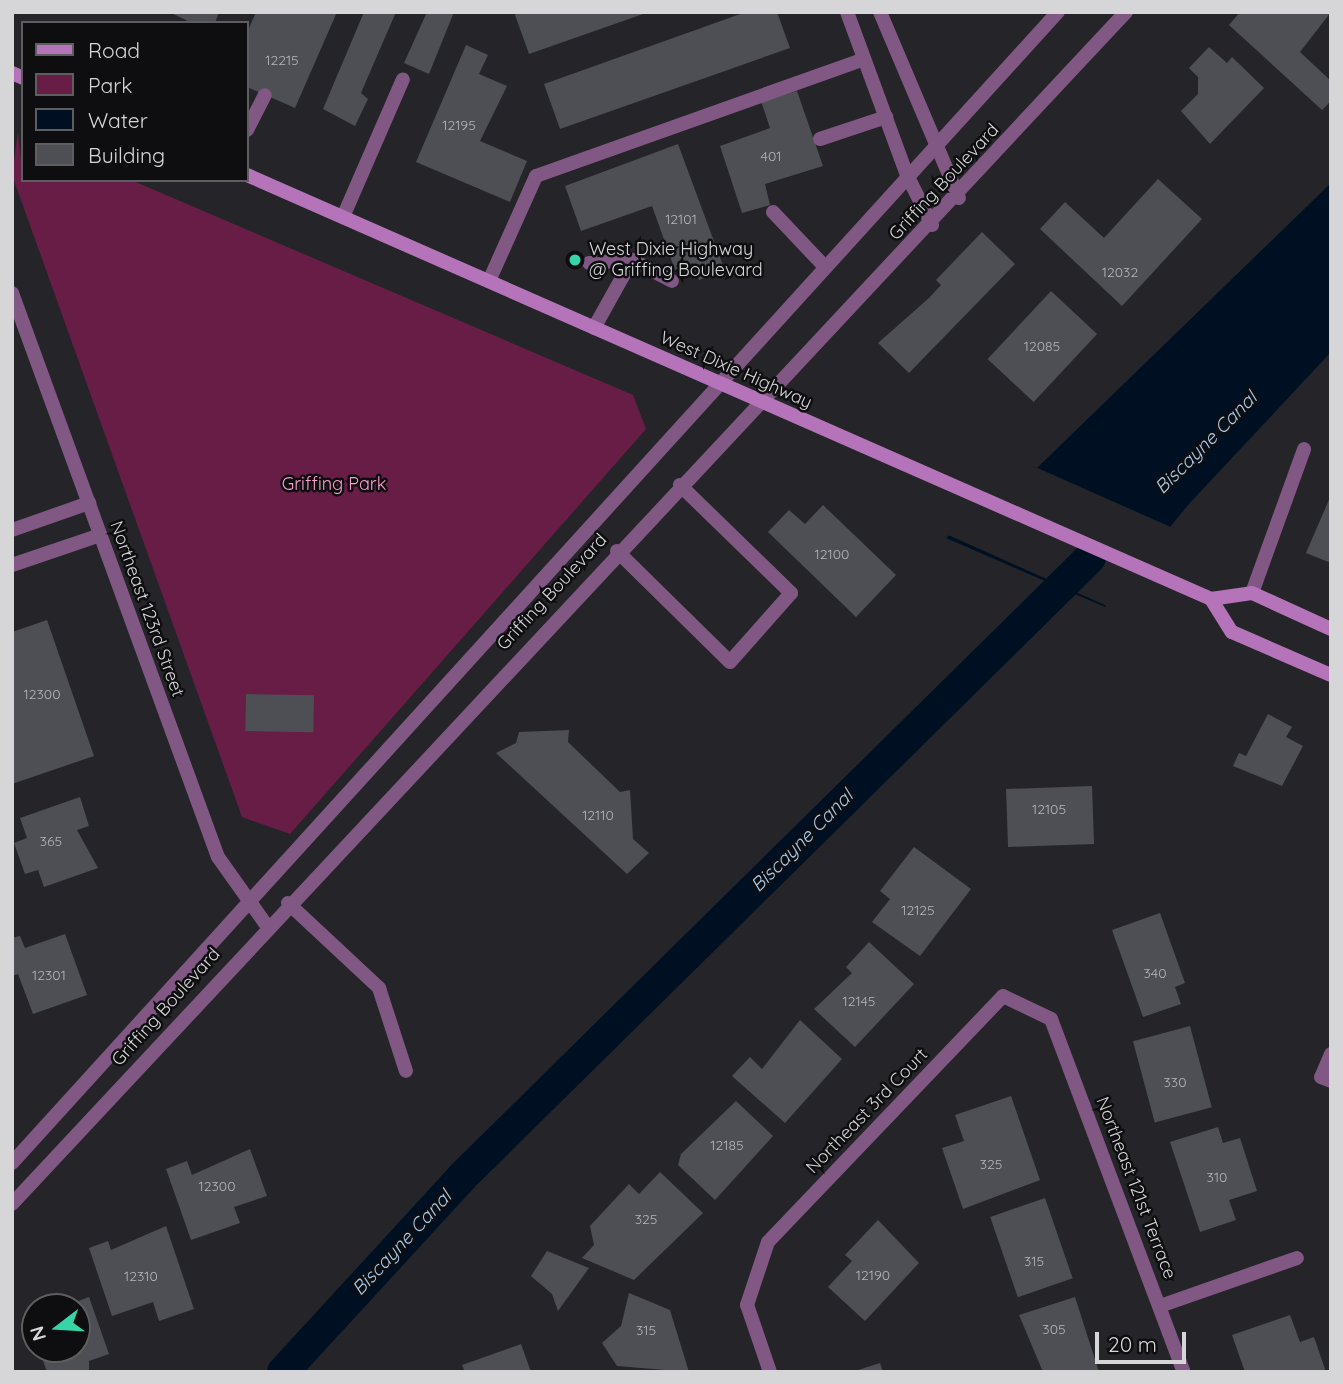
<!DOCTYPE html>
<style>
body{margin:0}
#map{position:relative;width:1343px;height:1384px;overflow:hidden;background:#252429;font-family:Quicksand,sans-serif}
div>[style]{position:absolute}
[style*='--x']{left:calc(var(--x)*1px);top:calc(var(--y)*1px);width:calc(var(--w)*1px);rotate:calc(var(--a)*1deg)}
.green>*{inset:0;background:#681d47}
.water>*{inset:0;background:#001023}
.pier>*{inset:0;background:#252429}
.canal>*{height:32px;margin:-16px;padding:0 16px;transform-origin:16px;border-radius:16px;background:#001023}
.building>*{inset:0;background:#4d4f55;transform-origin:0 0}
.service>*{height:14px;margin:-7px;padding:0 7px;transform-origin:7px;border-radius:7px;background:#815784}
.minor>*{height:14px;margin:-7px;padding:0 7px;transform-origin:7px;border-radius:7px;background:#815784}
.tertiary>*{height:14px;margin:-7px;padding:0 7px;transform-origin:7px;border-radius:7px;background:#815784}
.secondary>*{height:14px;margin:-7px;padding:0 7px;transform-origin:7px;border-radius:7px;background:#b573ba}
.dots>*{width:19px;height:19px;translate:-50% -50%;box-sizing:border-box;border:4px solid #0e0e10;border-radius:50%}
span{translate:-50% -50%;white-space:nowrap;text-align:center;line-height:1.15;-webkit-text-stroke:5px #0e0e10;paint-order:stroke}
.number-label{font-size:14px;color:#b4b4b7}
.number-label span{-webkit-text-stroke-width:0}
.street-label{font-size:18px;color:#d6d5d8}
.poi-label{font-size:18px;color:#d6d5d8}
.left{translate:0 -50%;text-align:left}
.park-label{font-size:18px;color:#fc9dcb}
.water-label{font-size:19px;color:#a6ccee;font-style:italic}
.frame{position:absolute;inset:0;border:14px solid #d6d5d8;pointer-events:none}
.legend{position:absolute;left:21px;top:21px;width:228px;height:161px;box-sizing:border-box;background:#0e0e10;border:2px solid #5e5e60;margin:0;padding:9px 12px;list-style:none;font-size:21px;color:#d6d5d8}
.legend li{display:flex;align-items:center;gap:14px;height:35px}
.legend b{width:35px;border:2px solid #5e5e60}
.north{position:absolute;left:21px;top:1293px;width:70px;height:70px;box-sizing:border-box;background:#0e0e10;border:2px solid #5e5e60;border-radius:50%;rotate:253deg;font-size:19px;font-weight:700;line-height:28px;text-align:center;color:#d6d5d8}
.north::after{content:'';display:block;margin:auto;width:24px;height:32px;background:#36d4a7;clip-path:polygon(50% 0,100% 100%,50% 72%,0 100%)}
.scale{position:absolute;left:1095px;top:1332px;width:91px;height:32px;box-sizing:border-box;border:4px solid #d6d5d8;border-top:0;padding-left:9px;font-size:21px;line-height:24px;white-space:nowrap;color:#d6d5d8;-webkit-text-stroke:5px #0e0e10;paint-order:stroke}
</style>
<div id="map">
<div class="green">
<i style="clip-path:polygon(18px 132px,23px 180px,131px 180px,633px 395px,646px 429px,290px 834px,242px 817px,12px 175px)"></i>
</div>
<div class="water">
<i style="clip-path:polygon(1331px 183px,1331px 352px,1188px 505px,1105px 607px,946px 538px,1038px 467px)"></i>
</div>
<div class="pier">
<i style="clip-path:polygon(1033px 466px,1173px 528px,1109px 607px,946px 534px)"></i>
</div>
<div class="canal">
<i style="--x:283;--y:1372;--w:266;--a:-47.4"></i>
<i style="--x:463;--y:1176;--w:880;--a:-44.59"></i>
</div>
<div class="building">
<i style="clip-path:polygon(169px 12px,219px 12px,215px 23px,192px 23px)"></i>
<i style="clip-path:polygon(256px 12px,337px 12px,295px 108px,247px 87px,247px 33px)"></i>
<i style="clip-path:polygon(364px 12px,396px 12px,361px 93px,368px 99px,355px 126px,323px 109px)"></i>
<i style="clip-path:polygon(427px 12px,454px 12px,429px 74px,404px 63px)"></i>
<i style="clip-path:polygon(514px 12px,646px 12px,646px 13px,529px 54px)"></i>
<i style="clip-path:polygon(746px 12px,777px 12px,790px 48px,560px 129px,544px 84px)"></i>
<i style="clip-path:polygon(1240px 12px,1331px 12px,1300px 52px,1331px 81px,1331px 101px,1322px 110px,1229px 25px)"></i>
<i style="clip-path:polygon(466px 45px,488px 55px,479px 74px,507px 86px,480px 141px,527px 161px,510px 202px,416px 162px)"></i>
<i style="clip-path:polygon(1209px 47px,1227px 63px,1232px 57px,1264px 88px,1210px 144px,1181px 111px,1198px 94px,1198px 77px,1189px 68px)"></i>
<i style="clip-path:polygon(797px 91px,823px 166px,765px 184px,770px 205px,742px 213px,720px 146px,770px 128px,761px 101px)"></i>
<i style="clip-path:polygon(678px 144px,725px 271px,699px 280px,693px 263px,675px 270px,652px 206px,581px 231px,565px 186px)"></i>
<i style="clip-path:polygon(1158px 179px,1202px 219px,1122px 306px,1040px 229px,1065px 202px,1104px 238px)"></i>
<i style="clip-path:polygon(982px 232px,1015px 264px,909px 373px,878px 343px,929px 298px,941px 285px,936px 280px)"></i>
<i style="left:1051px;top:291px;width:63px;height:93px;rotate:43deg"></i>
<i style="clip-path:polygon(1331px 495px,1331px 563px,1306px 553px)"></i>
<i style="clip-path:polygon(823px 505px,896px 575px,856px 617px,768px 532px,789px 510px,805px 524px)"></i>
<i style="clip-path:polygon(47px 620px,94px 756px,12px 784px,12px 632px)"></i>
<i style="left:246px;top:694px;width:68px;height:37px;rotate:1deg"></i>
<i style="clip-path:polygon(1268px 714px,1292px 727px,1286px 737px,1303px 746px,1282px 786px,1233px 766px,1239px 753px,1246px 756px)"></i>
<i style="clip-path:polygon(569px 730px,568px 742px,620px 792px,630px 790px,633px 839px,649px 853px,627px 874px,496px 753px,516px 743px,519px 732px)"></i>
<i style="left:1092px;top:786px;width:58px;height:86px;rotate:88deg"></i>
<i style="clip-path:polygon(80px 797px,89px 826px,77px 830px,98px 868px,44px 887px,38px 870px,25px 874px,14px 843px,27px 838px,20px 818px)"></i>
<i style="clip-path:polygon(914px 847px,971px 889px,920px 956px,872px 922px,890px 899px,880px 891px)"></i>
<i style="clip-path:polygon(1160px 913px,1185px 983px,1175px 987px,1181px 1004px,1143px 1017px,1112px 930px)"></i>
<i style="clip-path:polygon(65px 934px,87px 995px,33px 1014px,18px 974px,12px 976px,12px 938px,20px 936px,25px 948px)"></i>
<i style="clip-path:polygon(869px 942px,914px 984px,855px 1047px,814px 1009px,852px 973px,846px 967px)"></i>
<i style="clip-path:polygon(800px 1020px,842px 1059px,785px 1123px,732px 1076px,750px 1057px,762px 1069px)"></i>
<i style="left:1190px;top:1026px;width:84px;height:59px;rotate:75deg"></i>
<i style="clip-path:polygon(1011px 1096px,1040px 1180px,963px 1209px,942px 1148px,964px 1141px,955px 1115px)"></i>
<i style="clip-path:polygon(736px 1101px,773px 1136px,715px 1200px,678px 1165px,681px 1154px)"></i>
<i style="clip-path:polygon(1218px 1127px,1223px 1143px,1240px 1138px,1257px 1191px,1229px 1200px,1236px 1220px,1200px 1232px,1170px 1142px)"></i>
<i style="clip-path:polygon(250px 1149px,267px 1196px,234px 1207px,240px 1223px,191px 1240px,166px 1169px,187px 1161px,192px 1175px)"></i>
<i style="clip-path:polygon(660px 1172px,703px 1213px,634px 1280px,582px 1258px,594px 1245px,590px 1226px,629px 1184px,639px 1194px)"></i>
<i style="left:1045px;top:1198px;width:85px;height:58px;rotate:71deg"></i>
<i style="clip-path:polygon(878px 1220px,919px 1263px,865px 1321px,828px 1287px,852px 1261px,845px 1255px)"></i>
<i style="clip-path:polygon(166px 1226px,194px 1309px,159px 1321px,153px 1302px,112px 1316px,89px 1248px,108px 1241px,111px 1250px)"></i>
<i style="clip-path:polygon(547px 1251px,589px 1268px,558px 1311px,552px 1294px,531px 1276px)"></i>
<i style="clip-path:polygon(629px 1293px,670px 1310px,689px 1372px,617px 1366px,602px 1343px,621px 1326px)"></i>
<i style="clip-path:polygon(89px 1297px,109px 1354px,89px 1361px,89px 1372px,47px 1372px,39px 1349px,77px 1349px,77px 1307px,63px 1307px)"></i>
<i style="clip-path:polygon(1075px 1297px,1099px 1372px,1043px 1372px,1019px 1315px)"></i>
<i style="clip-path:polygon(1290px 1315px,1300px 1342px,1314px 1337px,1326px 1372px,1245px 1372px,1232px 1335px)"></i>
<i style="clip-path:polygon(521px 1344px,531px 1372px,465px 1372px,462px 1365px)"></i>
<i style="clip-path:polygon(880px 1363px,883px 1372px,856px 1372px,855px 1371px)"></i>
</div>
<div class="service">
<i style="--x:247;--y:130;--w:39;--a:-63"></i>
<i style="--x:820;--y:139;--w:70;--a:-18.4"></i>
<i style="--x:773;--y:212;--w:74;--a:46.6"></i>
<i style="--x:343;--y:217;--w:150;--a:-66.5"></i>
<i style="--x:589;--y:263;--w:43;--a:-4"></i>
<i style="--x:632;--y:260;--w:45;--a:27.7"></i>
<i style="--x:489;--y:281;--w:115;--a:-65.9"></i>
<i style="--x:536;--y:176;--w:348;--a:-19.6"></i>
<i style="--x:594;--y:328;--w:78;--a:-60.8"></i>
<i style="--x:617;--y:551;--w:158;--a:44.5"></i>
<i style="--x:730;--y:662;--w:92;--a:-48.5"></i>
<i style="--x:791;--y:593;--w:155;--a:-135.8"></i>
<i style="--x:1252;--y:593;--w:153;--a:-70.1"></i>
<i style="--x:288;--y:903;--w:125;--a:43"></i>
<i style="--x:379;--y:988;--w:87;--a:72"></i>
<i style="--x:1331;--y:1054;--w:25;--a:113"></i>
<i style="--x:1321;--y:1077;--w:11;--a:22"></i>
<i style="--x:1160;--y:1306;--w:145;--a:-19.3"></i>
</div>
<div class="minor">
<i style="--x:847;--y:12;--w:174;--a:69.8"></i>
<i style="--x:907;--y:175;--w:56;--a:63.4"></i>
<i style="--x:880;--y:12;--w:202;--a:67"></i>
<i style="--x:12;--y:293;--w:600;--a:69.94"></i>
<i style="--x:218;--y:857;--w:85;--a:54.6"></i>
<i style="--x:12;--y:530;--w:82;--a:-19.3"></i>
<i style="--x:12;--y:565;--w:93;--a:-18.8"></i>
<i style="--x:770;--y:1372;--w:71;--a:-108.9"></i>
<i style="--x:747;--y:1305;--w:66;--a:-71.6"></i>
<i style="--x:768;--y:1242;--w:340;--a:-46.3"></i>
<i style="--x:1003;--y:996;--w:53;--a:25.6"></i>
<i style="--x:1051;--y:1019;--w:377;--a:69.4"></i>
</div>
<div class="tertiary">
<i style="--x:12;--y:1163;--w:1555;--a:-47.74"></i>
<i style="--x:12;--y:1204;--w:1632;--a:-46.94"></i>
</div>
<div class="secondary">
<i style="--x:12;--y:73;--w:12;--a:24"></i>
<i style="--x:247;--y:175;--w:1053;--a:23.74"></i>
<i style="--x:1211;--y:599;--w:41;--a:-8.3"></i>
<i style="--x:1252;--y:593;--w:87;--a:24.5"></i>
<i style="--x:1211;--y:599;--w:39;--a:58"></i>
<i style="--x:1232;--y:632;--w:108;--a:23.5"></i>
</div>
<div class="dots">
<i style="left:575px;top:260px;background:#36d4a7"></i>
</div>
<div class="number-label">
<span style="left:282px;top:60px">12215</span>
<span style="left:459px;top:125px">12195</span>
<span style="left:771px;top:156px">401</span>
<span style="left:681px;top:219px">12101</span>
<span style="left:1120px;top:272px">12032</span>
<span style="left:1042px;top:346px">12085</span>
<span style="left:832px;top:554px">12100</span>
<span style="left:42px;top:694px">12300</span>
<span style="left:1049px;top:809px">12105</span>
<span style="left:598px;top:815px">12110</span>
<span style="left:51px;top:841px">365</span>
<span style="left:918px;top:910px">12125</span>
<span style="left:1155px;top:973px">340</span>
<span style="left:49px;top:975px">12301</span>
<span style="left:859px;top:1001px">12145</span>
<span style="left:1175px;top:1082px">330</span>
<span style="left:727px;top:1145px">12185</span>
<span style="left:991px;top:1164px">325</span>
<span style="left:1217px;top:1177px">310</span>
<span style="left:217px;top:1186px">12300</span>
<span style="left:646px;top:1219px">325</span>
<span style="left:1034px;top:1261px">315</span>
<span style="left:873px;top:1275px">12190</span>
<span style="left:141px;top:1276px">12310</span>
<span style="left:1054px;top:1329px">305</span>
<span style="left:646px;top:1330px">315</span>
</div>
<div class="street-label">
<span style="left:944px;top:182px;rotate:-47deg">Griffing Boulevard</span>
<span style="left:736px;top:370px;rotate:24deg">West Dixie Highway</span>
<span style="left:552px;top:592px;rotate:-47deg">Griffing Boulevard</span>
<span style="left:147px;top:609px;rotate:70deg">Northeast 123rd Street</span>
<span style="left:166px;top:1007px;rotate:-48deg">Griffing Boulevard</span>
<span style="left:867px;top:1111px;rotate:-46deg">Northeast 3rd Court</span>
<span style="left:1136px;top:1188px;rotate:69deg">Northeast 121st Terrace</span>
</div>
<div class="poi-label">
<span class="left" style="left:589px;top:260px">West Dixie Highway<br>@ Griffing Boulevard</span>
</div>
<div class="park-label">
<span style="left:334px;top:484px">Griffing Park</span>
</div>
<div class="water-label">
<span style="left:1206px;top:443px;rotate:-45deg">Biscayne Canal</span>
<span style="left:802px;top:841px;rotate:-45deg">Biscayne Canal</span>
<span style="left:402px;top:1243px;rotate:-47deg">Biscayne Canal</span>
</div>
<div class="frame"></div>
<ul class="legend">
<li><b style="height:9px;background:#b573ba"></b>Road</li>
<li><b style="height:19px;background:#681d47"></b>Park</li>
<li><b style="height:19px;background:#001023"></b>Water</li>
<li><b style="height:19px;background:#4d4f55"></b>Building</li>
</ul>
<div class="north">N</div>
<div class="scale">20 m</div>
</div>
